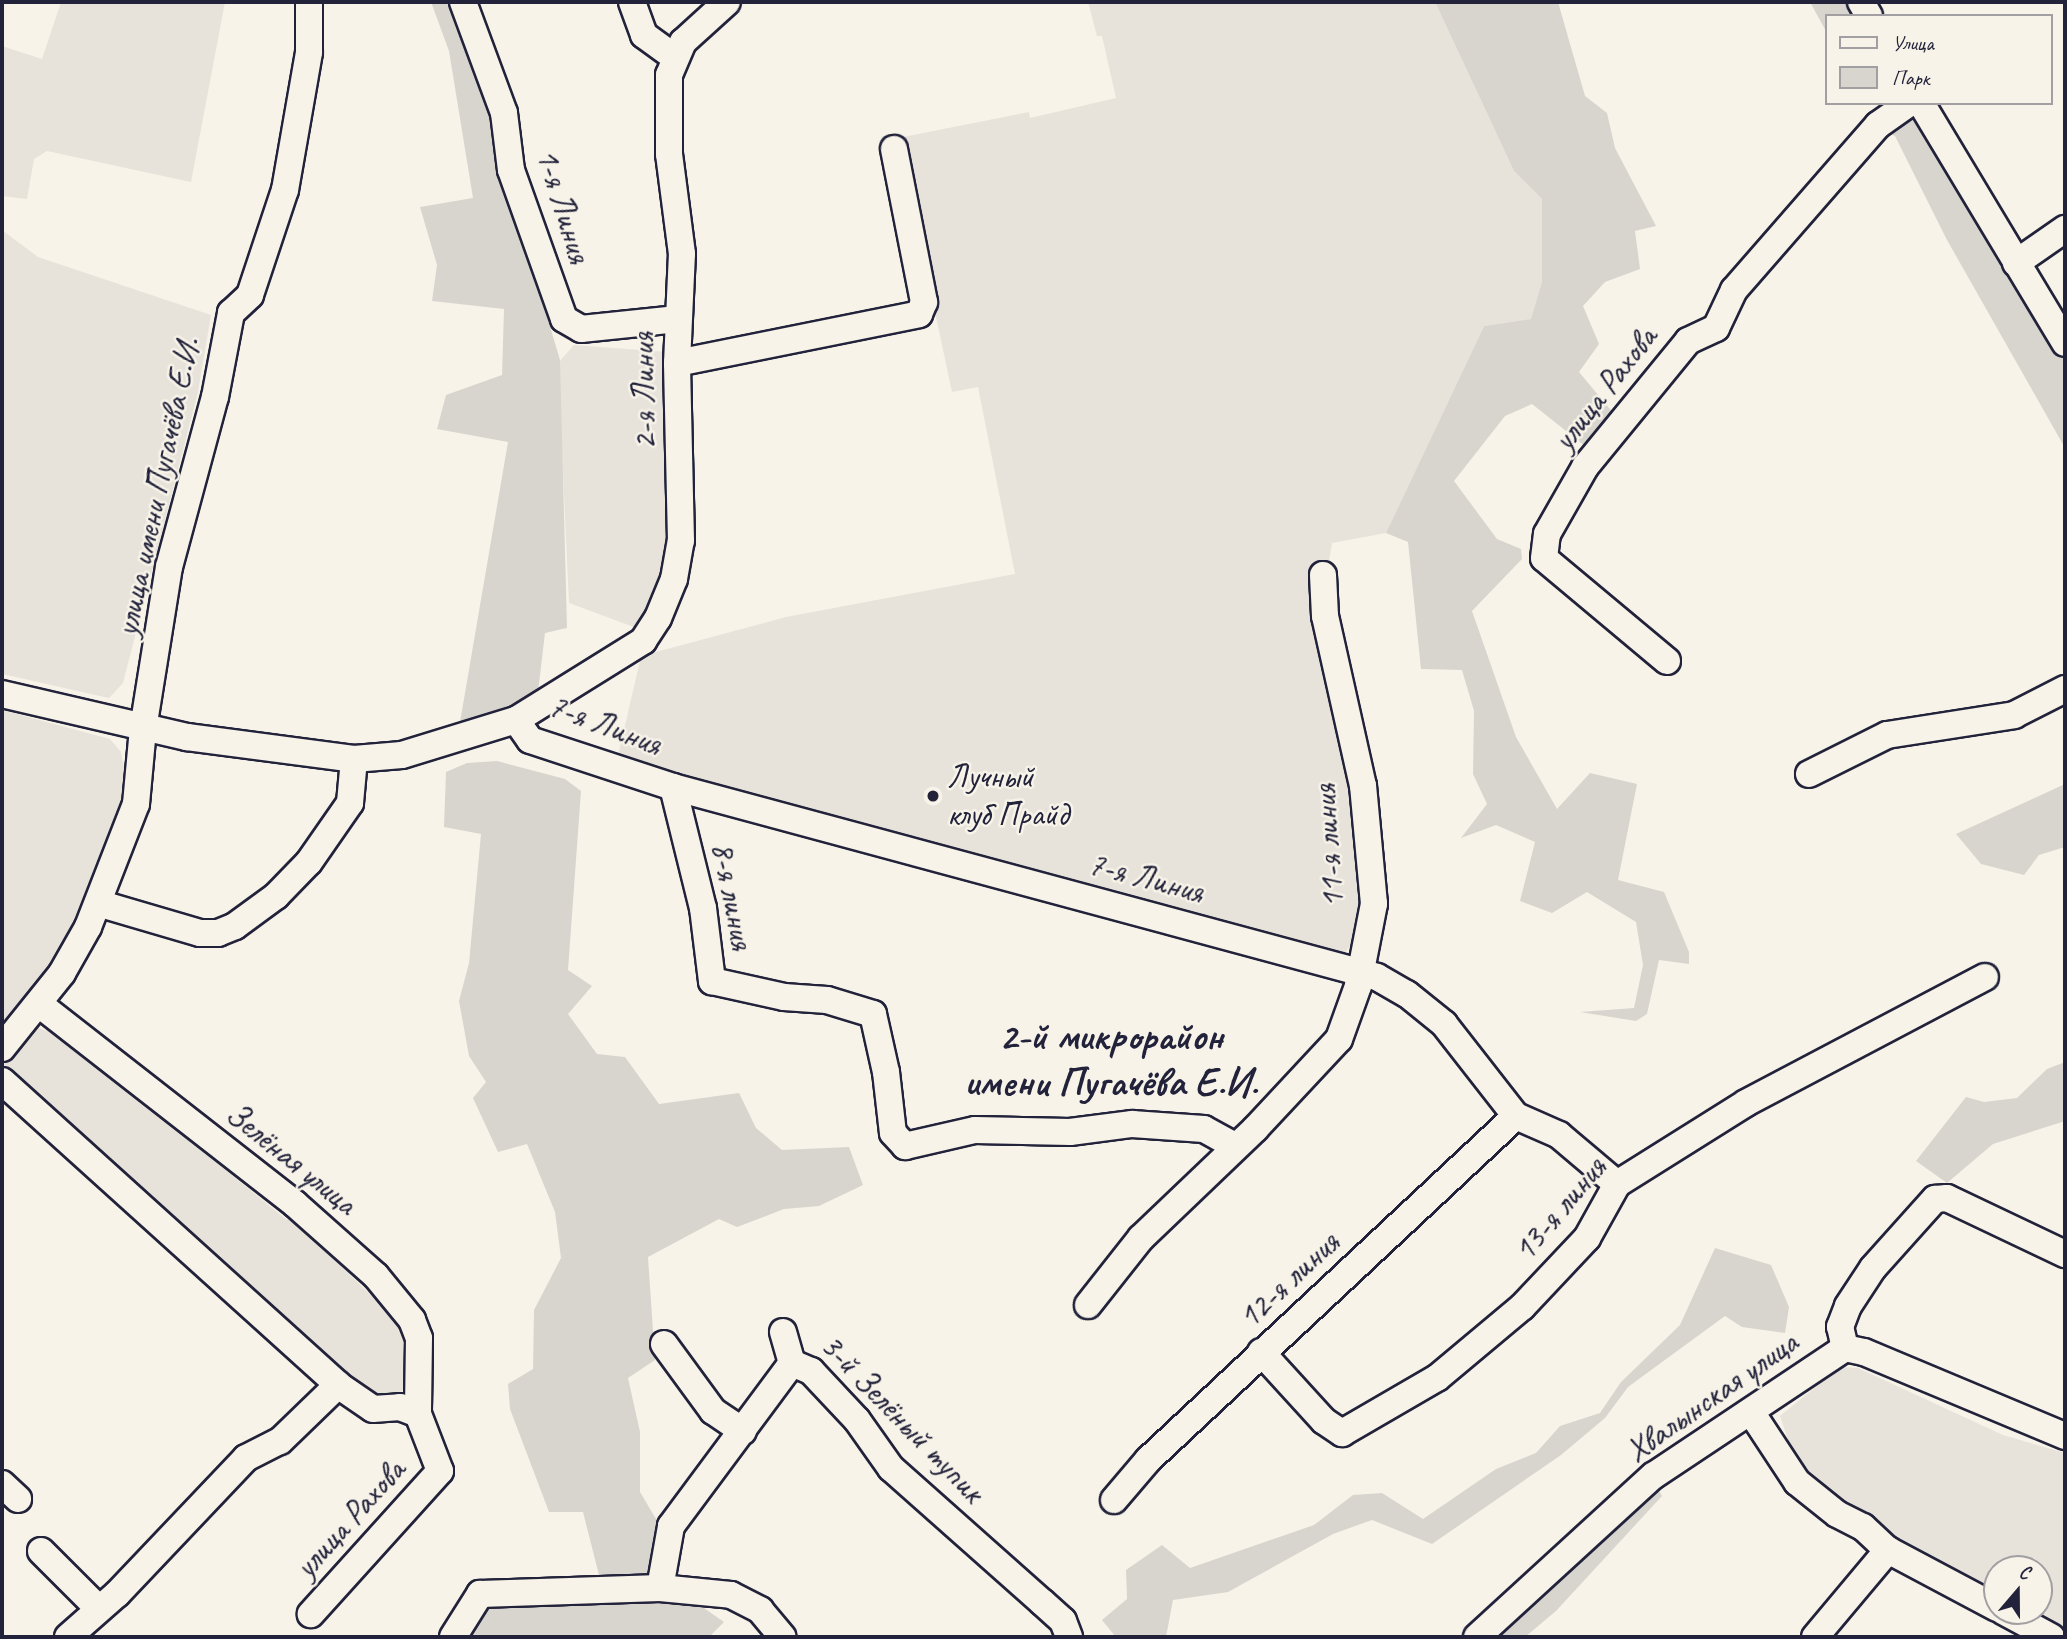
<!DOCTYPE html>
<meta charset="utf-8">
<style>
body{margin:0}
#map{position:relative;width:2067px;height:1639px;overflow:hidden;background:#f7f3e8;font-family:Caveat,sans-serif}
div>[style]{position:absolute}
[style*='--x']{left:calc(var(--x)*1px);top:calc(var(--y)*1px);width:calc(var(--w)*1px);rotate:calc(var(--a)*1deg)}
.built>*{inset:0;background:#e7e3db}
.green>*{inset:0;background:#d8d5cf}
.roads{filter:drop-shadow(2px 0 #22223b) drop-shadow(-2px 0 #22223b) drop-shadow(0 2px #22223b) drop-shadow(0 -2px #22223b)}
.street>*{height:26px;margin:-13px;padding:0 13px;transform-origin:13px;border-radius:13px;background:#f7f3e8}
.dots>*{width:19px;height:19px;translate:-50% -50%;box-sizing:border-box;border:4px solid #f7f3e8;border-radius:50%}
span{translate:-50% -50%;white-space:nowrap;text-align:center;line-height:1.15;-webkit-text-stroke:5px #f7f3e8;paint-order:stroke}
.street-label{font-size:33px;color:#22223b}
.poi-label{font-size:33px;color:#22223b}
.left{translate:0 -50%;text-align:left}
.district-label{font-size:40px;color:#22223b;font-weight:700}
.frame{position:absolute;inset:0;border:4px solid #22223b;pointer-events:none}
.legend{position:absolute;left:1825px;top:14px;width:228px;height:91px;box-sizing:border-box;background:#f7f3e8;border:2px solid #a29fa3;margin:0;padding:9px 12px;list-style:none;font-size:21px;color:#22223b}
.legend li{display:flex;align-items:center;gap:14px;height:35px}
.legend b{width:35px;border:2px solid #a29fa3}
.north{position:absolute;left:1983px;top:1555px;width:70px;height:70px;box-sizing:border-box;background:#f7f3e8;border:2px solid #a29fa3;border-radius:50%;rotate:20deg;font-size:19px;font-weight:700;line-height:28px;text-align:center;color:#22223b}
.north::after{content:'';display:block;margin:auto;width:24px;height:32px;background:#22223b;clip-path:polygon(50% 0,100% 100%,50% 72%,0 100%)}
</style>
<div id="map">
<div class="built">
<i style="clip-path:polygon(61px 2px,225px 2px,191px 182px,47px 151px,34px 159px,27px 199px,2px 196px,2px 46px,42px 59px)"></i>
<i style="clip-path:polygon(1088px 2px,1435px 2px,1514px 171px,1542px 199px,1542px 282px,1532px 319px,1484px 326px,1386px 533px,1332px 543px,1327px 573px,1370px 848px,1359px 934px,1344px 954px,623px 761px,618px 756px,641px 656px,786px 617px,1015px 574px,978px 387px,952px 392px,898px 138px,1029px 112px,1030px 118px,1116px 98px,1102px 36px,1097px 36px)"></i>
<i style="clip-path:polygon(2px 230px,38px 257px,211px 315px,198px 392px,123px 683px,109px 698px,2px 674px)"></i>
<i style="clip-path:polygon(574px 345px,667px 352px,671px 542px,666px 574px,642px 630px,569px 603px,558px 363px)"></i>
<i style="clip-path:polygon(2px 710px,110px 739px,121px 752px,126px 779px,123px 802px,78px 922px,54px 966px,2px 1030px)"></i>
<i style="clip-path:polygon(34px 1026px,61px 1036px,287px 1220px,297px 1215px,331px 1244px,325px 1251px,404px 1327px,413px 1379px,402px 1391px,388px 1401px,373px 1401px,4px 1068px,4px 1062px)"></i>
<i style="clip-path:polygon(1840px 1367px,1858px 1368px,2003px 1435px,2065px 1453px,2065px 1634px,2020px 1611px,2039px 1611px,2039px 1569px,1997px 1569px,1997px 1599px,1893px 1543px,1798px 1469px,1780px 1416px)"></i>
</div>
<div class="green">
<i style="clip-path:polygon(431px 2px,456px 2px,498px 116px,507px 182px,560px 360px,567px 628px,545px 633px,538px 692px,459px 728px,508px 442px,437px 429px,446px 395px,502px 375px,504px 309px,432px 301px,437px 265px,420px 207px,473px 198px,449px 51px)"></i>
<i style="clip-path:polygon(1435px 2px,1558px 2px,1585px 96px,1607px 113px,1615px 148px,1656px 226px,1635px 231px,1640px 269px,1605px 282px,1583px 306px,1599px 344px,1579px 372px,1614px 414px,1585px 446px,1532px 404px,1505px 416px,1454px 481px,1497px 539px,1521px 549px,1522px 559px,1472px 611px,1516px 737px,1557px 809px,1590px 773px,1637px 784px,1618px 880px,1664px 892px,1689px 952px,1689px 964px,1659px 960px,1647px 1014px,1636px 1021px,1580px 1012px,1634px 1008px,1643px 965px,1636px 922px,1587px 892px,1552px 913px,1520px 901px,1535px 842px,1496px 825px,1461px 838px,1487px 804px,1473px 774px,1474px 711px,1462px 670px,1421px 669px,1408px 542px,1386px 533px,1484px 326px,1531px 319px,1542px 282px,1542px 199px,1514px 171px)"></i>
<i style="clip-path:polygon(1810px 2px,1851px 2px,1859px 16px,1827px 16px,1827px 33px)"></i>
<i style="clip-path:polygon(1918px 113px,2065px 359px,2065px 448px,1947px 240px,1895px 136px,1881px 129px)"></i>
<i style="clip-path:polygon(497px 761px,565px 779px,581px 791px,568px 970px,592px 986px,568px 1014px,597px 1054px,625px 1057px,659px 1104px,739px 1093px,756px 1128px,782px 1150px,849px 1147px,863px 1185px,819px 1206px,784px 1209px,737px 1227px,719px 1219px,648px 1257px,655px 1360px,628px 1378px,640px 1432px,640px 1492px,662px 1529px,648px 1569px,724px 1622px,709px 1637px,467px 1637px,478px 1625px,485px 1588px,600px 1579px,583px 1512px,549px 1512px,510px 1409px,508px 1384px,533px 1369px,534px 1310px,561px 1258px,555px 1212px,527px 1144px,498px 1152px,473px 1098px,486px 1082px,469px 1056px,459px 1001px,469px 963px,481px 834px,444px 827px,446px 772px,467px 763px)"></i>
<i style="clip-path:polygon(2065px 784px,2065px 847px,2039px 855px,2024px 875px,1981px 864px,1956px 834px)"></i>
<i style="clip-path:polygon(2065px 1062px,2065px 1121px,1993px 1144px,1947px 1183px,1916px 1161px,1966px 1097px,1984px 1102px,2017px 1098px,2047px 1069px)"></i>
<i style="clip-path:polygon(1715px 1248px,1771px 1265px,1789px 1307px,1785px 1333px,1742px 1327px,1725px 1316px,1628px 1387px,1605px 1418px,1561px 1455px,1432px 1544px,1372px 1520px,1333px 1534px,1228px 1592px,1173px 1600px,1166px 1637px,1115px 1636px,1102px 1620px,1127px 1599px,1126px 1570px,1162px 1545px,1190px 1568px,1314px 1525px,1353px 1495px,1382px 1493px,1423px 1519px,1496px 1469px,1536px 1453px,1560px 1426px,1600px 1413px,1621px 1382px,1680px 1325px)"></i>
<i style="clip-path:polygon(1649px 1489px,1658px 1489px,1662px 1496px,1556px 1611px,1525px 1637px,1484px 1637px)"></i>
</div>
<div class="roads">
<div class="street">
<i style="--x:463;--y:2;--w:118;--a:69.7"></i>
<i style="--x:504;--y:113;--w:57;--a:83"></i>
<i style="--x:511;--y:170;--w:158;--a:70.4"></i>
<i style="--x:564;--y:319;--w:20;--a:30"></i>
<i style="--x:581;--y:329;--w:97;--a:-5.9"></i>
<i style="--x:632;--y:2;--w:35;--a:70"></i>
<i style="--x:644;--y:35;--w:37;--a:36"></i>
<i style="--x:1861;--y:2;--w:16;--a:60"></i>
<i style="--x:1921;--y:103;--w:280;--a:59"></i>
<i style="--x:2016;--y:263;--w:60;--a:-34.8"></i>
<i style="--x:677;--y:363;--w:247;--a:-11.4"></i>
<i style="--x:919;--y:314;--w:13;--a:-67"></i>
<i style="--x:924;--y:302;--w:156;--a:-101.1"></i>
<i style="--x:1667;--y:661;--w:160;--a:-140.1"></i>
<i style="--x:1544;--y:558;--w:24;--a:-83"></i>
<i style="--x:1547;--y:534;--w:77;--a:-60.4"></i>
<i style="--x:1585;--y:467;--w:163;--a:-50.7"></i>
<i style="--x:1688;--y:341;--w:31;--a:-25"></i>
<i style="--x:1716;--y:328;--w:42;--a:-64.7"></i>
<i style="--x:1734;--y:290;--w:219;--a:-48.9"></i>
<i style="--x:1878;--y:125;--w:38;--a:-35"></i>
<i style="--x:2;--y:694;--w:190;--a:13.1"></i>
<i style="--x:187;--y:737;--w:168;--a:7.5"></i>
<i style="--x:354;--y:759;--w:48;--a:-4.8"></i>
<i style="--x:402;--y:755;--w:119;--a:-17.1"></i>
<i style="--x:516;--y:720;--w:150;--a:-31.9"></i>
<i style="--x:643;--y:641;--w:27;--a:-57"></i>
<i style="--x:658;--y:618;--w:42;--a:-67.7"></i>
<i style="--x:674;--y:579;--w:39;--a:-80"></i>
<i style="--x:681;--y:541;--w:178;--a:-91.3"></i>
<i style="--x:677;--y:363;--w:109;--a:-87.4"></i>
<i style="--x:682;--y:254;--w:101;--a:-97.4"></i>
<i style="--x:669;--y:154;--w:79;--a:-90"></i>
<i style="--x:669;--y:75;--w:36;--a:-67"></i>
<i style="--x:683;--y:42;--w:59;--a:-42.3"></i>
<i style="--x:516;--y:720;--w:24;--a:55"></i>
<i style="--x:530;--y:740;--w:151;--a:18.2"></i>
<i style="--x:673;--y:787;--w:729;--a:15.1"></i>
<i style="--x:1377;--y:977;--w:34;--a:30"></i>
<i style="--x:1407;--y:994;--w:48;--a:39"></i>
<i style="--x:1444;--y:1024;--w:117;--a:52"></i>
<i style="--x:1516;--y:1116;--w:47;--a:23.8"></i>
<i style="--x:1559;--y:1135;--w:76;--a:40.2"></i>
<i style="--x:1809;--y:774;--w:87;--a:-26.6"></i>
<i style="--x:1887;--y:735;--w:129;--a:-8.9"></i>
<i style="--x:2014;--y:715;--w:57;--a:-27"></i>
<i style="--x:673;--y:787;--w:125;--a:76.1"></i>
<i style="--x:703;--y:908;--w:74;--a:83"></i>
<i style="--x:712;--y:981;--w:74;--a:12.5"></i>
<i style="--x:784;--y:997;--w:43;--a:4"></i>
<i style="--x:827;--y:1000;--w:48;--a:16.9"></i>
<i style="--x:873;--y:1014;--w:59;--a:77.4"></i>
<i style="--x:886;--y:1072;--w:61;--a:83.5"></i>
<i style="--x:893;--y:1133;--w:18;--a:47"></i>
<i style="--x:905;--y:1146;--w:72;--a:-12.9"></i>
<i style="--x:975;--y:1130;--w:95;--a:1.2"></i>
<i style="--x:1070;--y:1132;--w:63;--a:-7.4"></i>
<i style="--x:1132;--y:1124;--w:72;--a:4"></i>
<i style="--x:1204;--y:1129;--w:35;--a:29"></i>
<i style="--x:101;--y:904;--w:103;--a:16.3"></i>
<i style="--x:200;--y:933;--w:18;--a:0"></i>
<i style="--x:218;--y:933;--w:18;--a:-22"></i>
<i style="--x:235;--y:926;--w:51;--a:-36.2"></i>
<i style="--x:276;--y:896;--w:47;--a:-45.9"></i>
<i style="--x:309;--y:862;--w:72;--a:-55.2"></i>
<i style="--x:350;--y:803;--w:44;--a:-84.8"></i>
<i style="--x:39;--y:1004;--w:325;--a:38"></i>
<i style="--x:295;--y:1204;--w:108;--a:41.6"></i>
<i style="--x:376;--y:1276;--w:57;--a:50.7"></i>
<i style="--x:412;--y:1320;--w:19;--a:69"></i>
<i style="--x:419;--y:1338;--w:76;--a:90.8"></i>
<i style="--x:2;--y:1048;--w:96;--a:-51.3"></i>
<i style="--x:62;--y:973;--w:53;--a:-60.5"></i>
<i style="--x:88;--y:927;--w:132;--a:-68.7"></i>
<i style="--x:136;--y:804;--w:75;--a:-84.7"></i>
<i style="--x:143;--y:729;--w:164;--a:-80.9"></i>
<i style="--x:169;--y:567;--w:176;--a:-74.9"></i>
<i style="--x:215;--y:397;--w:86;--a:-79.2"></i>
<i style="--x:231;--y:313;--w:26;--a:-43"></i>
<i style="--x:250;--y:295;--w:111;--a:-71.6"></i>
<i style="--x:285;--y:190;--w:140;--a:-80.1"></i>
<i style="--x:309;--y:52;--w:50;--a:-90"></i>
<i style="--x:2;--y:1081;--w:453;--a:42.1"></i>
<i style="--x:338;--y:1385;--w:42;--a:34.4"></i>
<i style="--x:373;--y:1409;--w:27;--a:-4"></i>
<i style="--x:400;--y:1407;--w:19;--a:21"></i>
<i style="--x:418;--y:1414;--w:61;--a:68.9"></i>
<i style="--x:440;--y:1471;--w:193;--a:132.1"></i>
<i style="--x:1088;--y:1305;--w:85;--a:-51.7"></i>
<i style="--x:1141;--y:1238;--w:158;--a:-43.7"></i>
<i style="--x:1255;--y:1129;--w:123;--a:-47"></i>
<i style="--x:1339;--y:1039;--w:56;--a:-70.3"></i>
<i style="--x:1358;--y:986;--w:84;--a:-79"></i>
<i style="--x:1374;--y:904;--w:119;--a:-95.3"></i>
<i style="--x:1363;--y:786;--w:174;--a:-102.6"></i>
<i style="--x:1325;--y:616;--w:41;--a:-92.8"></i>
<i style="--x:783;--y:1332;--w:32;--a:74"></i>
<i style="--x:792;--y:1363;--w:21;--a:23"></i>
<i style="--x:811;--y:1371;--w:67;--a:46.8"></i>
<i style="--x:857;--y:1420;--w:59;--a:54.7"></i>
<i style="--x:891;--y:1468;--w:202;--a:41.6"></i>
<i style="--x:1042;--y:1602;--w:28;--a:42"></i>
<i style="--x:1063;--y:1621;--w:17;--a:69"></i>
<i style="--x:664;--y:1344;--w:83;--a:53.8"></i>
<i style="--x:713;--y:1411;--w:36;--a:34"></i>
<i style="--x:1845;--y:1348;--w:19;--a:12"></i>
<i style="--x:1864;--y:1352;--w:218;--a:22.7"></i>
<i style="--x:1261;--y:1352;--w:93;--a:47.6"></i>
<i style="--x:1324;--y:1421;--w:22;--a:34"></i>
<i style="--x:1342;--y:1433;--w:110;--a:-30.1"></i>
<i style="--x:1437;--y:1378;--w:111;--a:-39.9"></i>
<i style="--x:1522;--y:1307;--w:95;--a:-46.7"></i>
<i style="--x:1587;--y:1238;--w:62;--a:-60.9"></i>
<i style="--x:1617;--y:1184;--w:152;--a:-32.1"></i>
<i style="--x:1746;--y:1103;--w:270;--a:-27.8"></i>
<i style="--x:1751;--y:1412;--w:84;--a:56.7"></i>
<i style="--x:1797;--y:1482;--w:51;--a:38.7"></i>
<i style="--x:1837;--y:1514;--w:29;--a:27"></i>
<i style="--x:1863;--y:1527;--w:34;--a:43"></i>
<i style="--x:1888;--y:1550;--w:123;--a:28"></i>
<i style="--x:2;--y:1484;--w:22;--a:43"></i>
<i style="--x:1114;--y:1500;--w:52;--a:-49.6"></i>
<i style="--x:1148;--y:1460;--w:504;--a:-43.07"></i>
<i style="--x:41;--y:1551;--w:81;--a:45"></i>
<i style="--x:660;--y:1588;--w:63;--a:-79.9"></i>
<i style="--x:671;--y:1526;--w:203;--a:-53.4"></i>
<i style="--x:2003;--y:1611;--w:55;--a:28.4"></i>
<i style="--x:68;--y:1637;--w:65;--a:-41.3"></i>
<i style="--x:117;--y:1594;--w:187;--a:-46.5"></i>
<i style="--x:246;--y:1458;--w:38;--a:-27"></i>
<i style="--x:280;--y:1441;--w:81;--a:-44"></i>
<i style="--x:453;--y:1637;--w:51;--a:-57.9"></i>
<i style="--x:480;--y:1594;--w:180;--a:-1.9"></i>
<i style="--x:660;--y:1588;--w:71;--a:5.6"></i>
<i style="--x:731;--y:1595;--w:33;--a:27"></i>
<i style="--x:760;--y:1610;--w:35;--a:50"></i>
<i style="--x:1477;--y:1637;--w:239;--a:-42.5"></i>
<i style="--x:1653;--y:1476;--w:231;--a:-33.7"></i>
<i style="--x:1845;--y:1348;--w:22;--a:-103"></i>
<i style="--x:1840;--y:1327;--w:22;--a:-69"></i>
<i style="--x:1848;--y:1306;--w:45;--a:-56.7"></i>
<i style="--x:1873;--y:1268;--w:93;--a:-48.1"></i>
<i style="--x:1935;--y:1199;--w:12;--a:-5"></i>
<i style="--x:1947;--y:1198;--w:131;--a:25.4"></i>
<i style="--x:1815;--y:1637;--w:114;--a:-50"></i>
</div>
</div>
<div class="dots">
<i style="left:933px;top:796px;background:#22223b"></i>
</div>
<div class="street-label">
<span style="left:563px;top:206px;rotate:73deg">1-я Линия</span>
<span style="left:1605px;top:389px;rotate:-52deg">улица Рахова</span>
<span style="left:644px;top:391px;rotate:-91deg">2-я Линия</span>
<span style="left:158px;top:487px;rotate:-78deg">улица имени Пугачёва Е.И.</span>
<span style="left:605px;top:725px;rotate:21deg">7-я Линия</span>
<span style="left:1329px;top:846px;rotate:-94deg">11-я линия</span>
<span style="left:1146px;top:878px;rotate:15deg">7-я Линия</span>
<span style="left:732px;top:896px;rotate:79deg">8-я линия</span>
<span style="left:291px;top:1159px;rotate:39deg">Зелёная улица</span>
<span style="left:1560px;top:1209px;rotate:-50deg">13-я линия</span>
<span style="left:1289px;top:1280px;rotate:-43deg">12-я линия</span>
<span style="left:1712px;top:1397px;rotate:-35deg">Хвалынская улица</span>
<span style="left:902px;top:1419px;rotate:46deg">3-й Зелёный тупик</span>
<span style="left:350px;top:1519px;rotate:-48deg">улица Рахова</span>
</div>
<div class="poi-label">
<span class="left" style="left:947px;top:796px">Лучный<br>клуб Прайд</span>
</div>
<div class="district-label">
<span style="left:1111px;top:1059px">2-й микрорайон<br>имени Пугачёва Е.И.</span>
</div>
<div class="frame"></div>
<ul class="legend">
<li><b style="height:9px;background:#f7f3e8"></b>Улица</li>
<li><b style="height:19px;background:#d8d5cf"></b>Парк</li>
</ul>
<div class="north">С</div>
</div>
